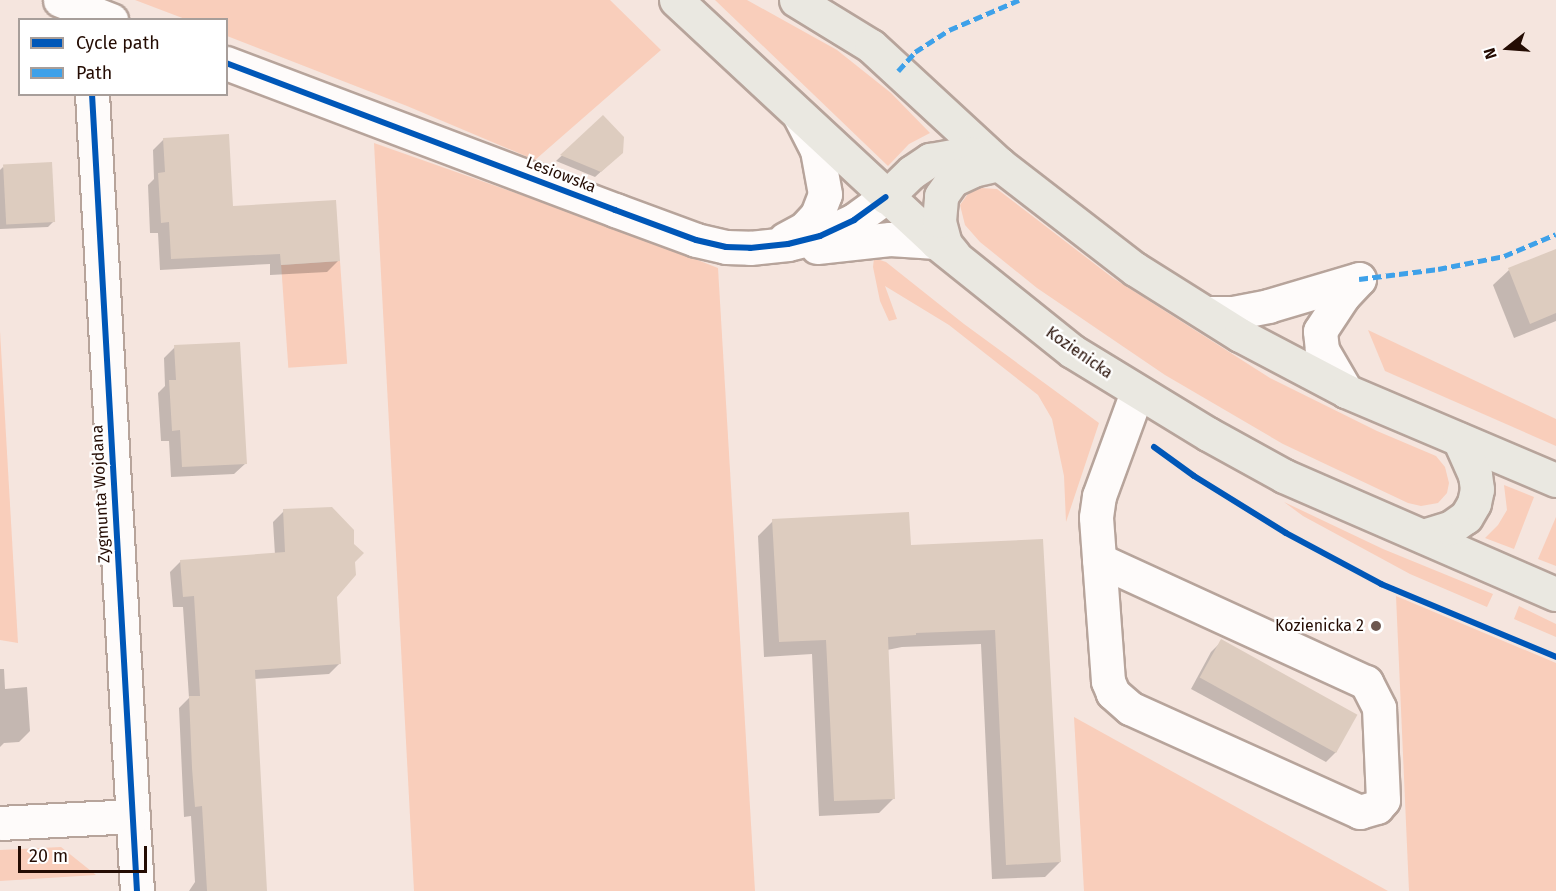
<!DOCTYPE html>
<style>
body{margin:0}
#map{position:relative;width:1556px;height:891px;overflow:hidden;background:#f5e5de;font-family:"Fira Sans",sans-serif}
div>[style]{position:absolute}
[style*='--x']{left:calc(var(--x)*1px);top:calc(var(--y)*1px);width:calc(var(--w)*1px);rotate:calc(var(--a)*1deg)}
.green>*{inset:0;background:#f9cebb;transform-origin:0 0}
.shadow>*{inset:0;background:#0003}
.building>*{inset:0;background:#ddccbf;transform-origin:0 0}
.roads{filter:drop-shadow(2px 0 #b7a49b) drop-shadow(-2px 0 #b7a49b) drop-shadow(0 2px #b7a49b) drop-shadow(0 -2px #b7a49b)}
.minor>*{height:33px;margin:-16.5px;padding:0 16.5px;transform-origin:16.5px;border-radius:16.5px;background:#fefbfa}
.major>*{height:33px;margin:-16.5px;padding:0 16.5px;transform-origin:16.5px;border-radius:16.5px;background:#eae8e1}
.quiet>*{height:4.5px;margin-top:-2.25px;transform-origin:0;background:repeating-linear-gradient(90deg,#3ea1e9 0 9px,transparent 0 13.5px)}
.cycleway>*{height:6px;margin:-3px;padding:0 3px;transform-origin:3px;border-radius:3px;background:#0057b8}
.dots>*{width:16px;height:16px;translate:-50% -50%;box-sizing:border-box;border:3px solid #fff;border-radius:50%}
span{translate:-50% -50%;white-space:nowrap;text-align:center;line-height:1.15;-webkit-text-stroke:4.5px #fff;paint-order:stroke}
.street-label{font-size:16px;color:#240c03}
.poi-label{font-size:16px;color:#240c03}
.right{translate:-100% -50%;text-align:right}
.legend{position:absolute;left:18px;top:18px;width:210px;height:78px;box-sizing:border-box;background:#fff;border:2px solid #a79e9a;margin:0;padding:8px 10px;list-style:none;font-size:18px;color:#240c03}
.legend li{display:flex;align-items:center;gap:12px;height:30px}
.legend b{width:30px;border:2px solid #a79e9a}
.north{position:absolute;left:1478px;top:18px;width:60px;height:60px;-webkit-text-stroke:4px #fff;paint-order:stroke;rotate:253deg;font-size:16px;font-weight:700;line-height:24px;text-align:center;color:#240c03}
.north::after{content:'';display:block;margin:auto;width:21px;height:27px;background:#240c03;clip-path:polygon(50% 0,100% 100%,50% 72%,0 100%)}
.scale{position:absolute;left:18px;top:846px;width:129px;height:27px;box-sizing:border-box;border:3px solid #240c03;border-top:0;padding-left:8px;font-size:18px;line-height:21px;white-space:nowrap;color:#240c03;-webkit-text-stroke:4px #fff;paint-order:stroke}
</style>
<div id="map">
<div class="green">
<i style="clip-path:polygon(135px 0,610px 0,661px 50px,535px 160px,407px 106px,227px 36px,226px 20px,185px 19px)"></i>
<i style="clip-path:polygon(715px 0,747px 0,837px 50px,891px 93px,930px 133px,909px 144px,888px 166px)"></i>
<i style="clip-path:polygon(374px 143px,621px 230px,718px 268px,755px 891px,414px 891px)"></i>
<i style="clip-path:polygon(981px 188px,997px 189px,1113px 278px,1270px 378px,1377px 431px,1436px 456px,1445px 467px,1449px 483px,1447px 493px,1438px 503px,1421px 506px,1408px 503px,1283px 444px,1165px 375px,1037px 288px,980px 242px,965px 225px,960px 205px,970px 191px)"></i>
<i style="clip-path:polygon(874px 258px,886px 262px,964px 324px,1099px 423px,1066px 522px,1064px 476px,1052px 419px,1038px 395px,949px 325px,885px 286px,897px 319px,889px 321px,880px 301px,873px 267px)"></i>
<i style="left:340px;top:261px;width:103px;height:59px;rotate:86deg"></i>
<i style="clip-path:polygon(1368px 330px,1556px 419px,1556px 446px,1385px 371px)"></i>
<i style="clip-path:polygon(0 331px,18px 643px,0 640px)"></i>
<i style="clip-path:polygon(1504px 485px,1534px 497px,1514px 549px,1485px 538px,1498px 525px,1507px 510px)"></i>
<i style="clip-path:polygon(1284px 502px,1383px 549px,1493px 594px,1487px 607px,1410px 574px,1303px 516px)"></i>
<i style="clip-path:polygon(1556px 517px,1556px 566px,1538px 559px)"></i>
<i style="clip-path:polygon(1396px 596px,1556px 663px,1556px 891px,1409px 891px)"></i>
<i style="clip-path:polygon(1519px 606px,1556px 624px,1556px 637px,1514px 619px)"></i>
<i style="clip-path:polygon(1074px 717px,1388px 891px,1084px 891px)"></i>
<i style="clip-path:polygon(61px 847px,96px 875px,0 881px,0 850px)"></i>
</div>
<div class="shadow">
<i style="clip-path:polygon(603px 117px,616px 158px,595px 177px,556px 161px)"></i>
<i style="clip-path:polygon(164px 139px,231px 208px,338px 261px,327px 272px,270px 275px,270px 264px,160px 270px,158px 233px,150px 233px,148px 185px,154px 179px,153px 150px)"></i>
<i style="clip-path:polygon(3px 167px,54px 221px,48px 227px,0 229px,0 170px)"></i>
<i style="clip-path:polygon(1556px 250px,1556px 321px,1514px 338px,1493px 285px,1509px 270px)"></i>
<i style="clip-path:polygon(175px 347px,246px 463px,234px 474px,171px 477px,169px 441px,161px 441px,158px 393px,165px 386px,164px 358px)"></i>
<i style="clip-path:polygon(284px 511px,354px 562px,336px 596px,340px 663px,329px 674px,254px 679px,266px 891px,189px 891px,195px 882px,191px 816px,184px 817px,179px 708px,189px 698px,183px 607px,173px 607px,170px 572px,181px 561px,275px 555px,273px 522px)"></i>
<i style="clip-path:polygon(773px 521px,909px 547px,1041px 541px,1060px 862px,1045px 877px,992px 879px,981px 644px,902px 647px,887px 650px,894px 798px,879px 813px,819px 816px,812px 654px,764px 657px,758px 536px)"></i>
<i style="clip-path:polygon(1222px 641px,1337px 751px,1326px 762px,1191px 689px,1211px 652px)"></i>
<i style="clip-path:polygon(0 669px,4px 669px,5px 689px,27px 687px,30px 731px,19px 742px,4px 743px,0 747px)"></i>
</div>
<div class="building">
<i style="clip-path:polygon(603px 115px,624px 137px,623px 153px,601px 172px,560px 155px)"></i>
<i style="clip-path:polygon(229px 134px,233px 206px,336px 200px,340px 261px,281px 265px,280px 254px,171px 259px,169px 222px,161px 223px,158px 173px,165px 172px,163px 138px)"></i>
<i style="left:52px;top:162px;width:60px;height:49px;rotate:87deg"></i>
<i style="clip-path:polygon(1556px 249px,1556px 313px,1530px 324px,1508px 268px)"></i>
<i style="clip-path:polygon(240px 342px,247px 464px,182px 467px,180px 430px,172px 431px,169px 380px,176px 380px,174px 345px)"></i>
<i style="clip-path:polygon(332px 507px,354px 530px,354px 544px,364px 553px,355px 562px,356px 575px,337px 597px,341px 664px,255px 670px,267px 891px,207px 891px,202px 806px,195px 807px,192px 768px,189px 696px,200px 696px,194px 596px,183px 597px,180px 560px,285px 552px,283px 509px)"></i>
<i style="clip-path:polygon(909px 512px,911px 545px,1043px 539px,1061px 862px,1006px 865px,995px 630px,916px 633px,916px 635px,888px 637px,895px 799px,834px 801px,826px 640px,779px 642px,772px 519px)"></i>
<i style="left:1221px;top:639px;width:156px;height:44px;rotate:29deg"></i>
</div>
<div class="roads">
<div class="minor">
<i style="--x:60;--y:0;--w:55;--a:21.4"></i>
<i style="--x:226;--y:63;--w:416;--a:20.7"></i>
<i style="--x:615;--y:210;--w:86;--a:20.3"></i>
<i style="--x:696;--y:240;--w:31;--a:13"></i>
<i style="--x:726;--y:247;--w:24;--a:2"></i>
<i style="--x:750;--y:248;--w:38;--a:-6"></i>
<i style="--x:788;--y:244;--w:33;--a:-14"></i>
<i style="--x:820;--y:236;--w:38;--a:-25"></i>
<i style="--x:854;--y:220;--w:39;--a:-36"></i>
<i style="--x:92;--y:94;--w:798;--a:86.77"></i>
<i style="--x:785;--y:239;--w:21;--a:-28"></i>
<i style="--x:804;--y:229;--w:19;--a:-47"></i>
<i style="--x:817;--y:215;--w:22;--a:-69"></i>
<i style="--x:825;--y:194;--w:45;--a:-100.3"></i>
<i style="--x:817;--y:150;--w:38;--a:-117"></i>
<i style="--x:817;--y:247;--w:73;--a:-6.3"></i>
<i style="--x:890;--y:239;--w:46;--a:3.7"></i>
<i style="--x:1206;--y:313;--w:27;--a:0"></i>
<i style="--x:1233;--y:313;--w:36;--a:-11"></i>
<i style="--x:1268;--y:306;--w:95;--a:-16.5"></i>
<i style="--x:1346;--y:391;--w:48;--a:-120.3"></i>
<i style="--x:1322;--y:350;--w:19;--a:-96"></i>
<i style="--x:1320;--y:331;--w:42;--a:-56.7"></i>
<i style="--x:1343;--y:296;--w:23;--a:-47"></i>
<i style="--x:1099;--y:560;--w:294;--a:24.6"></i>
<i style="--x:1366;--y:682;--w:29;--a:63"></i>
<i style="--x:1379;--y:708;--w:92;--a:87.5"></i>
<i style="--x:1383;--y:800;--w:9;--a:131"></i>
<i style="--x:1377;--y:807;--w:18;--a:164"></i>
<i style="--x:1360;--y:812;--w:252;--a:-155.7"></i>
<i style="--x:1130;--y:708;--w:23;--a:-139"></i>
<i style="--x:1113;--y:693;--w:13;--a:-113"></i>
<i style="--x:1108;--y:681;--w:164;--a:-94.2"></i>
<i style="--x:1096;--y:517;--w:21;--a:-82"></i>
<i style="--x:1099;--y:496;--w:111;--a:-69.9"></i>
<i style="--x:0;--y:823;--w:133;--a:-3"></i>
</div>
<div class="major">
<i style="--x:676;--y:0;--w:355;--a:42.9"></i>
<i style="--x:936;--y:242;--w:174;--a:38.7"></i>
<i style="--x:1072;--y:351;--w:159;--a:31.4"></i>
<i style="--x:1208;--y:434;--w:87;--a:28.9"></i>
<i style="--x:1284;--y:476;--w:296;--a:23.5"></i>
<i style="--x:796;--y:0;--w:88;--a:31.5"></i>
<i style="--x:871;--y:46;--w:174;--a:42.7"></i>
<i style="--x:999;--y:164;--w:172;--a:37.7"></i>
<i style="--x:1135;--y:269;--w:124;--a:32.2"></i>
<i style="--x:1240;--y:335;--w:120;--a:27.8"></i>
<i style="--x:1346;--y:391;--w:228;--a:23"></i>
<i style="--x:886;--y:197;--w:36;--a:-44"></i>
<i style="--x:912;--y:172;--w:22;--a:-34"></i>
<i style="--x:930;--y:160;--w:40;--a:-10"></i>
<i style="--x:969;--y:153;--w:27;--a:20"></i>
<i style="--x:954;--y:255;--w:14;--a:-129"></i>
<i style="--x:945;--y:244;--w:24;--a:-105"></i>
<i style="--x:939;--y:221;--w:25;--a:-85"></i>
<i style="--x:941;--y:196;--w:19;--a:-55"></i>
<i style="--x:952;--y:180;--w:23;--a:-25"></i>
<i style="--x:973;--y:170;--w:27;--a:-13"></i>
<i style="--x:1423;--y:536;--w:28;--a:-17"></i>
<i style="--x:1450;--y:528;--w:19;--a:-35"></i>
<i style="--x:1466;--y:517;--w:16;--a:-60"></i>
<i style="--x:1474;--y:503;--w:14;--a:-78"></i>
<i style="--x:1477;--y:489;--w:14;--a:-98"></i>
<i style="--x:1475;--y:475;--w:39;--a:-114"></i>
</div>
</div>
<div class="quiet">
<i style="--x:898;--y:71;--w:25;--a:-48"></i>
<i style="--x:915;--y:52;--w:40;--a:-32.9"></i>
<i style="--x:949;--y:30;--w:76;--a:-23.2"></i>
<i style="--x:1359;--y:279;--w:80;--a:-7.2"></i>
<i style="--x:1438;--y:269;--w:67;--a:-11.1"></i>
<i style="--x:1504;--y:256;--w:56;--a:-22.9"></i>
</div>
<div class="cycleway">
<i style="--x:226;--y:63;--w:416;--a:20.7"></i>
<i style="--x:615;--y:210;--w:86;--a:20.3"></i>
<i style="--x:696;--y:240;--w:31;--a:13"></i>
<i style="--x:726;--y:247;--w:24;--a:2"></i>
<i style="--x:750;--y:248;--w:38;--a:-6"></i>
<i style="--x:788;--y:244;--w:33;--a:-14"></i>
<i style="--x:820;--y:236;--w:38;--a:-25"></i>
<i style="--x:854;--y:220;--w:39;--a:-36"></i>
<i style="--x:92;--y:94;--w:798;--a:86.77"></i>
<i style="--x:1154;--y:447;--w:49;--a:35.9"></i>
<i style="--x:1194;--y:476;--w:108;--a:31.8"></i>
<i style="--x:1286;--y:533;--w:108;--a:28.2"></i>
<i style="--x:1381;--y:584;--w:190;--a:22.6"></i>
</div>
<div class="dots">
<i style="left:1376px;top:626px;background:#6d5850"></i>
</div>
<div class="street-label">
<span style="left:561px;top:175px;rotate:21deg">Lesiowska</span>
<span style="left:1079px;top:353px;rotate:35deg">Kozienicka</span>
<span style="left:101px;top:494px;rotate:-93deg">Zygmunta Wojdana</span>
</div>
<div class="poi-label">
<span class="right" style="left:1364px;top:626px">Kozienicka 2</span>
</div>
<ul class="legend">
<li><b style="height:8px;background:#0057b8"></b>Cycle path</li>
<li><b style="height:8px;background:#3ea1e9"></b>Path</li>
</ul>
<div class="north">N</div>
<div class="scale">20 m</div>
</div>
